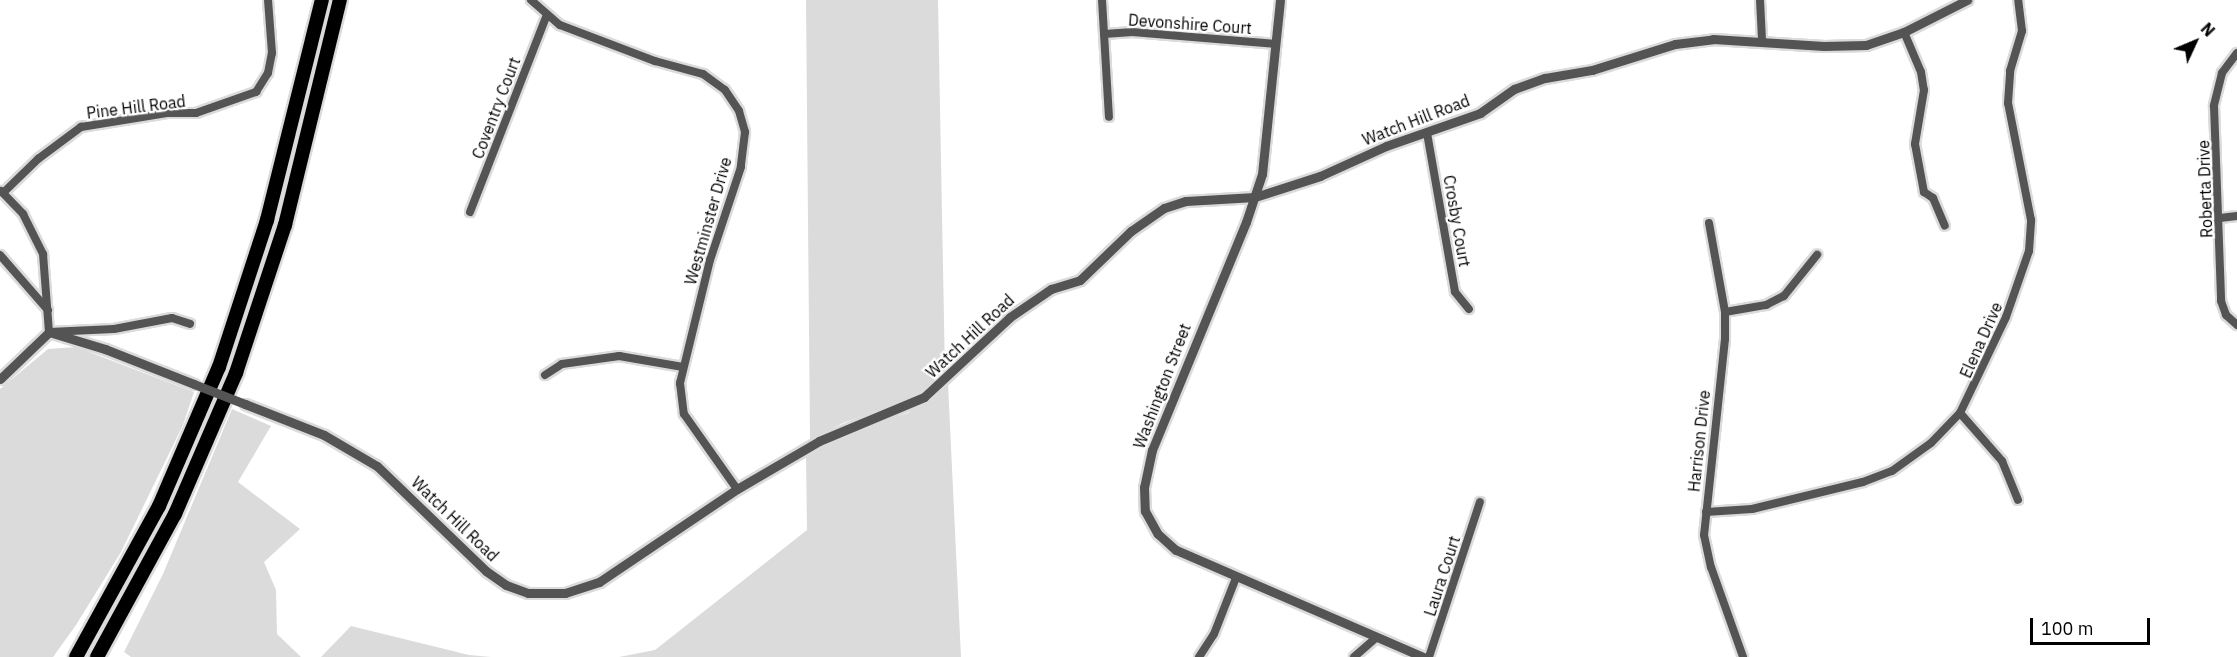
<!DOCTYPE html>
<style>
body{margin:0}
#map{position:relative;width:2237px;height:657px;overflow:hidden;background:#fff;font-family:"IBM Plex Sans",sans-serif}
div>[style]{position:absolute}
[style*='--x']{left:calc(var(--x)*1px);top:calc(var(--y)*1px);width:calc(var(--w)*1px);rotate:calc(var(--a)*1deg)}
.green>*{inset:0;background:#dbdbdb}
.roads{filter:drop-shadow(2px 0 #dbdbdb) drop-shadow(-2px 0 #dbdbdb) drop-shadow(0 2px #dbdbdb) drop-shadow(0 -2px #dbdbdb)}
.minor>*{height:8px;margin:-4px;padding:0 4px;transform-origin:4px;border-radius:4px;background:#545454}
.tertiary>*{height:9px;margin:-4.5px;padding:0 4.5px;transform-origin:4.5px;border-radius:4.5px;background:#545454}
.motorway>*{height:14px;margin:-7px;padding:0 7px;transform-origin:7px;border-radius:7px;background:#000}
.tertiary-bridge>*{height:9px;margin:-4.5px;padding:0 4.5px;transform-origin:4.5px;border-radius:4.5px;background:#545454}
span{translate:-50% -50%;white-space:nowrap;text-align:center;line-height:1.15;-webkit-text-stroke:4.5px #fff;paint-order:stroke}
.street-label{font-size:16px;color:#000}
.north{position:absolute;left:2165px;top:12px;width:60px;height:60px;-webkit-text-stroke:4px #fff;paint-order:stroke;rotate:46deg;font-size:16px;font-weight:700;line-height:24px;text-align:center;color:#000}
.north::after{content:'';display:block;margin:auto;width:21px;height:27px;background:#000;clip-path:polygon(50% 0,100% 100%,50% 72%,0 100%)}
.scale{position:absolute;left:2030px;top:618px;width:120px;height:27px;box-sizing:border-box;border:3px solid #000;border-top:0;padding-left:8px;font-size:18px;line-height:21px;white-space:nowrap;color:#000;-webkit-text-stroke:4px #fff;paint-order:stroke}
</style>
<div id="map">
<div class="green">
<i style="clip-path:polygon(806px 0,938px 0,945px 374px,908px 400px,843px 423px,810px 440px)"></i>
<i style="clip-path:polygon(76px 347px,194px 392px,183px 425px,121px 552px,76px 625px,53px 657px,0 657px,0 389px,48px 349px)"></i>
<i style="clip-path:polygon(948px 384px,961px 657px,619px 657px,655px 650px,807px 530px,806px 455px,857px 430px,908px 413px)"></i>
<i style="clip-path:polygon(232px 409px,271px 426px,238px 482px,300px 529px,264px 562px,276px 590px,277px 634px,301px 657px,131px 657px,124px 652px,163px 574px)"></i>
<i style="clip-path:polygon(351px 626px,469px 655px,491px 657px,321px 657px)"></i>
</div>
<div class="roads">
<div class="minor">
<i style="--x:531;--y:0;--w:38;--a:41"></i>
<i style="--x:560;--y:25;--w:102;--a:20.8"></i>
<i style="--x:655;--y:61;--w:50;--a:15.2"></i>
<i style="--x:703;--y:74;--w:27;--a:36"></i>
<i style="--x:725;--y:90;--w:25;--a:56"></i>
<i style="--x:739;--y:111;--w:22;--a:74"></i>
<i style="--x:745;--y:132;--w:35;--a:97"></i>
<i style="--x:741;--y:167;--w:98;--a:108.4"></i>
<i style="--x:710;--y:260;--w:127;--a:103.7"></i>
<i style="--x:680;--y:383;--w:31;--a:83"></i>
<i style="--x:684;--y:414;--w:92;--a:54.8"></i>
<i style="--x:1102;--y:0;--w:117;--a:86.6"></i>
<i style="--x:1760;--y:0;--w:40;--a:87.1"></i>
<i style="--x:1904;--y:32;--w:43;--a:67"></i>
<i style="--x:1921;--y:72;--w:18;--a:81"></i>
<i style="--x:1924;--y:90;--w:55;--a:99.5"></i>
<i style="--x:1915;--y:144;--w:49;--a:79.4"></i>
<i style="--x:1924;--y:192;--w:11;--a:34"></i>
<i style="--x:1933;--y:198;--w:30;--a:67"></i>
<i style="--x:1104;--y:34;--w:29;--a:-4"></i>
<i style="--x:1133;--y:32;--w:143;--a:4.8"></i>
<i style="--x:2237;--y:53;--w:25;--a:127"></i>
<i style="--x:2222;--y:73;--w:34;--a:104"></i>
<i style="--x:2214;--y:106;--w:195;--a:87.9"></i>
<i style="--x:2221;--y:301;--w:15;--a:70"></i>
<i style="--x:2226;--y:315;--w:15;--a:42"></i>
<i style="--x:1427;--y:133;--w:161;--a:80"></i>
<i style="--x:1455;--y:292;--w:22;--a:51"></i>
<i style="--x:1;--y:191;--w:32;--a:46"></i>
<i style="--x:23;--y:214;--w:45;--a:63.4"></i>
<i style="--x:43;--y:254;--w:78;--a:85.6"></i>
<i style="--x:49;--y:332;--w:65;--a:-2.6"></i>
<i style="--x:114;--y:329;--w:59;--a:-10.7"></i>
<i style="--x:172;--y:318;--w:19;--a:18"></i>
<i style="--x:3;--y:193;--w:49;--a:-44.2"></i>
<i style="--x:38;--y:159;--w:54;--a:-36.7"></i>
<i style="--x:81;--y:127;--w:87;--a:-9.2"></i>
<i style="--x:167;--y:113;--w:29;--a:0"></i>
<i style="--x:196;--y:113;--w:64;--a:-19.3"></i>
<i style="--x:256;--y:92;--w:22;--a:-58"></i>
<i style="--x:268;--y:73;--w:20;--a:-79"></i>
<i style="--x:272;--y:53;--w:53;--a:-94.3"></i>
<i style="--x:470;--y:212;--w:212;--a:-68.7"></i>
<i style="--x:2220;--y:218;--w:17;--a:-7"></i>
<i style="--x:1709;--y:223;--w:90;--a:79.8"></i>
<i style="--x:1725;--y:312;--w:27;--a:90"></i>
<i style="--x:1725;--y:339;--w:197;--a:96.1"></i>
<i style="--x:1704;--y:535;--w:33;--a:78"></i>
<i style="--x:1711;--y:567;--w:96;--a:70.4"></i>
<i style="--x:0;--y:255;--w:73;--a:48.9"></i>
<i style="--x:1725;--y:312;--w:42;--a:-9.7"></i>
<i style="--x:1766;--y:305;--w:20;--a:-27"></i>
<i style="--x:1784;--y:296;--w:53;--a:-51.2"></i>
<i style="--x:545;--y:375;--w:20;--a:-33"></i>
<i style="--x:562;--y:364;--w:58;--a:-8"></i>
<i style="--x:619;--y:356;--w:65;--a:9.8"></i>
<i style="--x:1960;--y:413;--w:64;--a:48.8"></i>
<i style="--x:2002;--y:461;--w:42;--a:67.7"></i>
<i style="--x:1706;--y:512;--w:46;--a:-3.7"></i>
<i style="--x:1752;--y:509;--w:114;--a:-13.7"></i>
<i style="--x:1863;--y:482;--w:31;--a:-21"></i>
<i style="--x:1892;--y:471;--w:48;--a:-35.7"></i>
<i style="--x:1931;--y:443;--w:42;--a:-46"></i>
<i style="--x:1960;--y:413;--w:106;--a:-64.4"></i>
<i style="--x:2006;--y:317;--w:70;--a:-70.8"></i>
<i style="--x:2029;--y:251;--w:31;--a:-86"></i>
<i style="--x:2031;--y:220;--w:119;--a:-101.1"></i>
<i style="--x:2008;--y:103;--w:32;--a:-86"></i>
<i style="--x:2010;--y:71;--w:42;--a:-73.3"></i>
<i style="--x:2022;--y:31;--w:31;--a:-97"></i>
<i style="--x:1199;--y:657;--w:27;--a:-57"></i>
<i style="--x:1214;--y:634;--w:60;--a:-68.6"></i>
<i style="--x:1354;--y:657;--w:29;--a:-41"></i>
<i style="--x:1429;--y:657;--w:163;--a:-71.8"></i>
</div>
<div class="tertiary">
<i style="--x:1280;--y:0;--w:175;--a:95.9"></i>
<i style="--x:1262;--y:174;--w:51;--a:108.4"></i>
<i style="--x:1246;--y:222;--w:247;--a:112.4"></i>
<i style="--x:1152;--y:450;--w:38;--a:102"></i>
<i style="--x:1144;--y:487;--w:24;--a:88"></i>
<i style="--x:1145;--y:511;--w:26;--a:61"></i>
<i style="--x:1158;--y:534;--w:24;--a:42"></i>
<i style="--x:1176;--y:550;--w:269;--a:23.4"></i>
<i style="--x:0;--y:379;--w:68;--a:-43.8"></i>
<i style="--x:49;--y:332;--w:59;--a:16.9"></i>
<i style="--x:105;--y:349;--w:96;--a:21.5"></i>
<i style="--x:245;--y:404;--w:85;--a:21.4"></i>
<i style="--x:324;--y:435;--w:61;--a:30.3"></i>
<i style="--x:377;--y:466;--w:151;--a:43.9"></i>
<i style="--x:486;--y:571;--w:24;--a:35"></i>
<i style="--x:506;--y:585;--w:23;--a:20"></i>
<i style="--x:528;--y:593;--w:37;--a:0"></i>
<i style="--x:565;--y:593;--w:36;--a:-18"></i>
<i style="--x:599;--y:582;--w:166;--a:-34"></i>
<i style="--x:737;--y:489;--w:95;--a:-30.3"></i>
<i style="--x:819;--y:441;--w:114;--a:-22.7"></i>
<i style="--x:924;--y:397;--w:117;--a:-42.9"></i>
<i style="--x:1010;--y:317;--w:50;--a:-34.3"></i>
<i style="--x:1051;--y:289;--w:30;--a:-17"></i>
<i style="--x:1080;--y:280;--w:71;--a:-43.9"></i>
<i style="--x:1131;--y:231;--w:40;--a:-34.9"></i>
<i style="--x:1164;--y:208;--w:23;--a:-18"></i>
<i style="--x:1186;--y:201;--w:69;--a:-3.3"></i>
<i style="--x:1255;--y:197;--w:68;--a:-17.9"></i>
<i style="--x:1320;--y:176;--w:72;--a:-24.4"></i>
<i style="--x:1386;--y:146;--w:100;--a:-19.3"></i>
<i style="--x:1480;--y:113;--w:42;--a:-35.2"></i>
<i style="--x:1514;--y:89;--w:33;--a:-20"></i>
<i style="--x:1545;--y:78;--w:48;--a:-9.7"></i>
<i style="--x:1592;--y:70;--w:87;--a:-17.4"></i>
<i style="--x:1675;--y:44;--w:38;--a:-7"></i>
<i style="--x:1713;--y:39;--w:111;--a:3.6"></i>
<i style="--x:1824;--y:46;--w:42;--a:-1.4"></i>
<i style="--x:1866;--y:45;--w:40;--a:-18.9"></i>
<i style="--x:1904;--y:32;--w:71;--a:-26.9"></i>
</div>
<div class="motorway">
<i style="--x:76;--y:657;--w:172;--a:-61.2"></i>
<i style="--x:159;--y:506;--w:151;--a:-66.7"></i>
<i style="--x:219;--y:367;--w:155;--a:-71.9"></i>
<i style="--x:267;--y:220;--w:227;--a:-76"></i>
<i style="--x:97;--y:657;--w:163;--a:-61.4"></i>
<i style="--x:175;--y:514;--w:154;--a:-66.6"></i>
<i style="--x:236;--y:373;--w:156;--a:-71.7"></i>
<i style="--x:285;--y:225;--w:232;--a:-76.3"></i>
</div>
</div>
<div class="tertiary-bridge">
<i style="--x:194;--y:384;--w:55;--a:21.4"></i>
</div>
<div class="street-label">
<span style="left:1190px;top:24px;rotate:4deg">Devonshire Court</span>
<span style="left:136px;top:107px;rotate:-7deg">Pine Hill Road</span>
<span style="left:496px;top:108px;rotate:-69deg">Coventry Court</span>
<span style="left:1416px;top:120px;rotate:-21deg">Watch Hill Road</span>
<span style="left:2205px;top:189px;rotate:-92deg">Roberta Drive</span>
<span style="left:708px;top:221px;rotate:-74deg">Westminster Drive</span>
<span style="left:1457px;top:221px;rotate:80deg">Crosby Court</span>
<span style="left:970px;top:336px;rotate:-43deg">Watch Hill Road</span>
<span style="left:1981px;top:340px;rotate:-66deg">Elena Drive</span>
<span style="left:1162px;top:386px;rotate:-69deg">Washington Street</span>
<span style="left:1699px;top:441px;rotate:-84deg">Harrison Drive</span>
<span style="left:455px;top:519px;rotate:44deg">Watch Hill Road</span>
<span style="left:1442px;top:576px;rotate:-72deg">Laura Court</span>
</div>
<div class="north">N</div>
<div class="scale">100 m</div>
</div>
